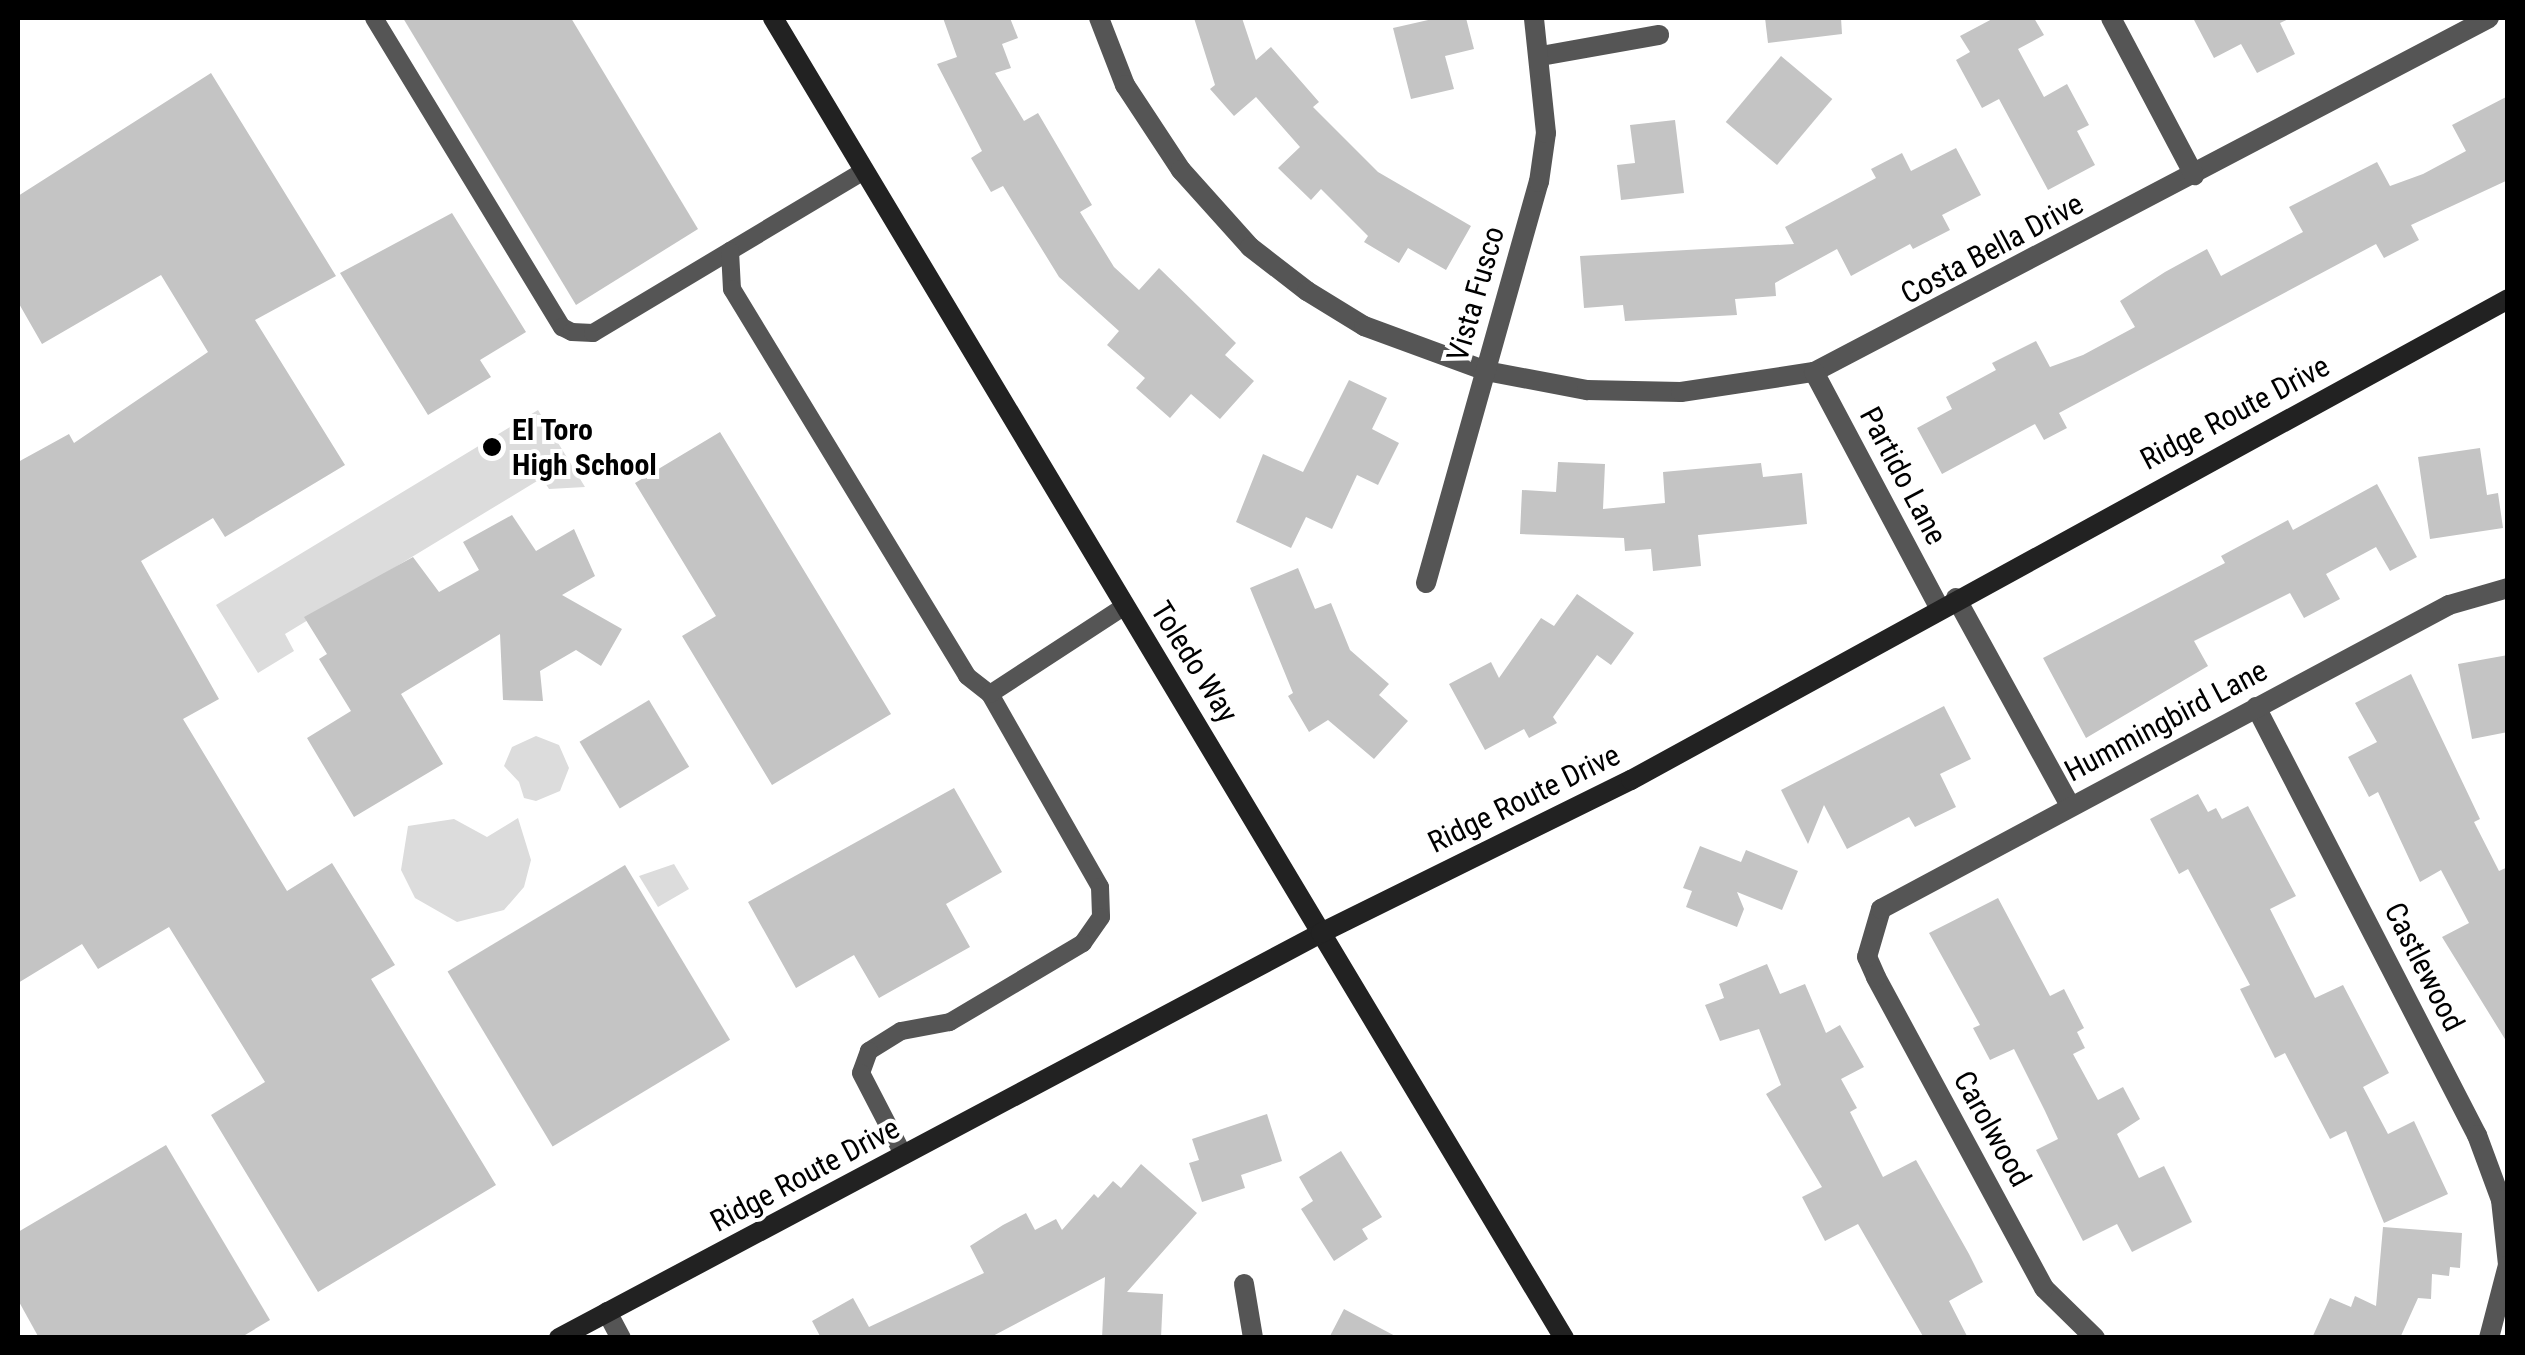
<!DOCTYPE html>
<style>
body{margin:0}
#map{position:relative;width:2525px;height:1355px;overflow:hidden;background:#fff;font-family:"Roboto Condensed",sans-serif}
div>[style]{position:absolute}
[style*='--x']{left:calc(var(--x)*1px);top:calc(var(--y)*1px);width:calc(var(--w)*1px);rotate:calc(var(--a)*1deg)}
.green>*{inset:0;background:#dcdcdc}
.building>*{inset:0;background:#c4c4c4;transform-origin:0 0}
.service>*{height:18px;margin:-9px;padding:0 9px;transform-origin:9px;border-radius:9px;background:#555}
.minor>*{height:20px;margin:-10px;padding:0 10px;transform-origin:10px;border-radius:10px;background:#555}
.secondary>*{height:20px;margin:-10px;padding:0 10px;transform-origin:10px;border-radius:10px;background:#222}
.dots>*{width:28px;height:28px;translate:-50% -50%;box-sizing:border-box;border:5px solid #fff;border-radius:50%}
span{translate:-50% -50%;white-space:nowrap;text-align:center;line-height:1.15;-webkit-text-stroke:8px #fff;paint-order:stroke}
.street-label{font-size:30px;color:#000}
.poi-label{font-size:30px;color:#000;font-weight:700}
.left{translate:0 -50%;text-align:left}
.frame{position:absolute;inset:0;border:20px solid #000;pointer-events:none}
</style>
<div id="map">
<div class="green">
<i style="clip-path:polygon(538px 410px,585px 487px,549px 489px,542px 478px,285px 634px,294px 651px,258px 673px,216px 605px)"></i>
<i style="clip-path:polygon(536px 736px,559px 745px,569px 768px,560px 791px,536px 801px,524px 798px,519px 782px,504px 766px,512px 747px)"></i>
<i style="clip-path:polygon(518px 818px,531px 860px,524px 887px,504px 910px,457px 922px,415px 898px,401px 870px,408px 826px,454px 819px,487px 837px)"></i>
<i style="clip-path:polygon(674px 864px,689px 889px,658px 907px,639px 876px)"></i>
</div>
<div class="building">
<i style="clip-path:polygon(403px 18px,571px 18px,698px 229px,576px 305px)"></i>
<i style="clip-path:polygon(943px 18px,1010px 18px,1018px 38px,1002px 44px,1011px 68px,995px 73px,1024px 121px,1038px 113px,1092px 205px,1080px 212px,1114px 267px,1139px 290px,1159px 268px,1236px 343px,1225px 355px,1254px 381px,1220px 419px,1191px 394px,1170px 418px,1136px 388px,1145px 378px,1107px 345px,1119px 331px,1059px 277px,1003px 186px,991px 192px,971px 158px,982px 151px,937px 64px,957px 57px)"></i>
<i style="clip-path:polygon(1194px 18px,1242px 18px,1256px 60px,1271px 47px,1319px 102px,1313px 107px,1378px 172px,1471px 226px,1446px 270px,1408px 248px,1399px 263px,1364px 242px,1368px 236px,1321px 189px,1311px 200px,1278px 168px,1300px 147px,1256px 97px,1234px 116px,1210px 89px,1215px 85px)"></i>
<i style="clip-path:polygon(1437px 18px,1466px 18px,1474px 49px,1445px 56px,1454px 89px,1411px 99px,1393px 28px)"></i>
<i style="clip-path:polygon(1765px 18px,1841px 18px,1842px 34px,1768px 43px)"></i>
<i style="clip-path:polygon(1994px 18px,2034px 18px,2044px 35px,2018px 49px,2044px 97px,2067px 84px,2089px 125px,2077px 131px,2095px 165px,2048px 190px,1999px 99px,1982px 108px,1956px 60px,1970px 52px,1960px 36px)"></i>
<i style="clip-path:polygon(2193px 18px,2291px 18px,2280px 23px,2295px 54px,2257px 73px,2241px 44px,2214px 58px)"></i>
<i style="left:1781px;top:56px;width:67px;height:86px;rotate:40deg"></i>
<i style="clip-path:polygon(211px 73px,336px 276px,255px 320px,345px 465px,225px 537px,213px 518px,141px 561px,219px 699px,183px 719px,287px 891px,332px 863px,395px 965px,371px 979px,496px 1185px,318px 1292px,211px 1115px,265px 1082px,169px 927px,98px 969px,82px 944px,18px 983px,18px 462px,69px 434px,74px 443px,208px 352px,161px 275px,42px 344px,18px 302px,18px 196px)"></i>
<i style="clip-path:polygon(2508px 96px,2508px 180px,2411px 225px,2419px 240px,2384px 258px,2376px 244px,2059px 413px,2067px 428px,2044px 440px,2035px 424px,1942px 474px,1917px 428px,1952px 409px,1946px 397px,1996px 370px,1992px 363px,2036px 341px,2050px 367px,2083px 355px,2135px 327px,2120px 301px,2165px 272px,2207px 249px,2221px 276px,2303px 232px,2289px 207px,2377px 162px,2390px 186px,2423px 174px,2466px 151px,2452px 125px)"></i>
<i style="clip-path:polygon(1675px 120px,1684px 193px,1621px 200px,1617px 165px,1635px 163px,1630px 125px)"></i>
<i style="clip-path:polygon(1956px 148px,1981px 195px,1942px 215px,1950px 230px,1913px 249px,1910px 244px,1851px 276px,1837px 249px,1775px 283px,1776px 296px,1735px 299px,1737px 315px,1625px 321px,1623px 305px,1584px 308px,1580px 256px,1794px 244px,1785px 227px,1876px 178px,1871px 169px,1902px 153px,1911px 171px)"></i>
<i style="clip-path:polygon(452px 213px,526px 332px,480px 360px,491px 377px,428px 415px,340px 273px)"></i>
<i style="clip-path:polygon(1349px 380px,1387px 398px,1372px 429px,1399px 443px,1378px 485px,1357px 475px,1332px 529px,1306px 517px,1291px 548px,1236px 522px,1263px 454px,1303px 472px)"></i>
<i style="clip-path:polygon(720px 432px,891px 714px,772px 785px,682px 636px,716px 616px,635px 483px)"></i>
<i style="clip-path:polygon(2480px 448px,2487px 495px,2498px 493px,2503px 528px,2430px 539px,2418px 457px)"></i>
<i style="clip-path:polygon(1558px 462px,1605px 464px,1603px 509px,1665px 503px,1663px 472px,1761px 463px,1763px 477px,1802px 473px,1807px 524px,1698px 535px,1701px 566px,1653px 571px,1651px 549px,1625px 551px,1624px 538px,1520px 534px,1522px 490px,1556px 492px)"></i>
<i style="clip-path:polygon(2377px 484px,2417px 557px,2390px 571px,2376px 547px,2326px 574px,2340px 599px,2304px 618px,2290px 593px,2194px 641px,2208px 666px,2086px 738px,2043px 658px,2225px 563px,2221px 556px,2288px 520px,2293px 530px)"></i>
<i style="clip-path:polygon(512px 515px,536px 551px,574px 529px,595px 576px,562px 595px,622px 629px,601px 666px,576px 650px,540px 671px,543px 701px,503px 700px,500px 634px,401px 694px,443px 764px,354px 817px,307px 738px,351px 711px,319px 659px,327px 654px,304px 617px,413px 557px,439px 592px,479px 570px,463px 542px)"></i>
<i style="clip-path:polygon(1298px 568px,1315px 609px,1331px 603px,1350px 650px,1389px 684px,1379px 695px,1408px 721px,1374px 759px,1328px 720px,1309px 732px,1288px 696px,1293px 693px,1250px 588px)"></i>
<i style="clip-path:polygon(1577px 594px,1634px 633px,1611px 665px,1597px 655px,1553px 717px,1557px 723px,1529px 738px,1524px 729px,1485px 750px,1449px 684px,1491px 662px,1499px 678px,1541px 618px,1554px 626px)"></i>
<i style="clip-path:polygon(2508px 655px,2508px 732px,2472px 739px,2458px 664px)"></i>
<i style="clip-path:polygon(2411px 674px,2480px 819px,2474px 822px,2499px 871px,2508px 867px,2508px 1044px,2442px 937px,2469px 923px,2441px 870px,2420px 882px,2378px 792px,2369px 797px,2348px 757px,2377px 742px,2355px 703px)"></i>
<i style="left:649px;top:700px;width:78px;height:81px;rotate:59deg"></i>
<i style="clip-path:polygon(1944px 706px,1971px 759px,1940px 774px,1956px 807px,1915px 827px,1909px 817px,1847px 849px,1824px 805px,1808px 844px,1781px 790px)"></i>
<i style="clip-path:polygon(954px 788px,1002px 872px,946px 904px,970px 947px,879px 998px,854px 955px,796px 988px,748px 902px)"></i>
<i style="clip-path:polygon(2198px 794px,2208px 812px,2216px 808px,2222px 819px,2248px 806px,2296px 896px,2270px 909px,2315px 998px,2343px 985px,2389px 1073px,2363px 1087px,2388px 1134px,2414px 1121px,2448px 1194px,2384px 1223px,2346px 1131px,2330px 1139px,2285px 1053px,2275px 1058px,2240px 989px,2250px 985px,2188px 869px,2179px 874px,2150px 819px)"></i>
<i style="clip-path:polygon(1700px 846px,1741px 862px,1746px 850px,1798px 871px,1782px 910px,1737px 892px,1744px 909px,1737px 927px,1686px 907px,1692px 891px,1683px 888px)"></i>
<i style="left:625px;top:865px;width:204px;height:207px;rotate:59deg"></i>
<i style="clip-path:polygon(1998px 898px,2050px 996px,2064px 989px,2084px 1028px,2077px 1032px,2085px 1048px,2073px 1054px,2098px 1100px,2123px 1087px,2140px 1119px,2117px 1134px,2139px 1178px,2164px 1166px,2192px 1222px,2132px 1252px,2117px 1224px,2083px 1241px,2036px 1150px,2058px 1139px,2045px 1111px,2014px 1049px,1990px 1060px,1973px 1028px,1980px 1025px,1929px 933px)"></i>
<i style="clip-path:polygon(1767px 964px,1780px 994px,1805px 984px,1826px 1033px,1840px 1025px,1864px 1067px,1841px 1079px,1857px 1108px,1850px 1112px,1883px 1177px,1916px 1160px,1969px 1254px,1983px 1282px,1949px 1301px,1968px 1338px,1924px 1338px,1858px 1224px,1825px 1241px,1802px 1197px,1822px 1187px,1766px 1094px,1781px 1085px,1759px 1029px,1720px 1041px,1705px 1005px,1724px 998px,1719px 984px)"></i>
<i style="clip-path:polygon(1267px 1114px,1282px 1161px,1241px 1175px,1245px 1188px,1202px 1202px,1189px 1163px,1199px 1160px,1192px 1139px)"></i>
<i style="clip-path:polygon(166px 1145px,270px 1320px,240px 1338px,39px 1338px,18px 1300px,18px 1232px)"></i>
<i style="clip-path:polygon(1341px 1151px,1382px 1217px,1362px 1229px,1368px 1239px,1334px 1261px,1301px 1209px,1313px 1201px,1299px 1177px)"></i>
<i style="clip-path:polygon(1141px 1164px,1197px 1213px,1127px 1292px,1163px 1294px,1161px 1338px,1102px 1338px,1105px 1277px,989px 1338px,821px 1338px,812px 1321px,853px 1298px,869px 1327px,984px 1273px,970px 1246px,1003px 1225px,1026px 1213px,1035px 1230px,1056px 1219px,1062px 1230px,1094px 1194px,1098px 1198px,1113px 1181px,1121px 1188px)"></i>
<i style="clip-path:polygon(2383px 1227px,2462px 1233px,2460px 1268px,2450px 1267px,2449px 1276px,2432px 1274px,2431px 1299px,2418px 1298px,2400px 1338px,2312px 1338px,2330px 1298px,2351px 1307px,2355px 1296px,2376px 1306px)"></i>
<i style="clip-path:polygon(1344px 1309px,1399px 1338px,1329px 1338px)"></i>
</div>
<div class="service">
<i style="--x:374;--y:18;--w:362;--a:58.7"></i>
<i style="--x:562;--y:327;--w:11;--a:27"></i>
<i style="--x:572;--y:332;--w:21;--a:3"></i>
<i style="--x:593;--y:333;--w:316;--a:-30.9"></i>
<i style="--x:730;--y:251;--w:38;--a:87"></i>
<i style="--x:732;--y:289;--w:453;--a:58.7"></i>
<i style="--x:967;--y:676;--w:29;--a:38"></i>
<i style="--x:990;--y:694;--w:222;--a:60.3"></i>
<i style="--x:1100;--y:887;--w:30;--a:88"></i>
<i style="--x:1101;--y:917;--w:32;--a:125"></i>
<i style="--x:1083;--y:943;--w:155;--a:149.3"></i>
<i style="--x:950;--y:1022;--w:50;--a:169.6"></i>
<i style="--x:901;--y:1031;--w:38;--a:148"></i>
<i style="--x:869;--y:1051;--w:23;--a:110"></i>
<i style="--x:861;--y:1073;--w:93;--a:62.6"></i>
<i style="--x:990;--y:694;--w:161;--a:-33.1"></i>
</div>
<div class="minor">
<i style="--x:1099;--y:18;--w:72;--a:68.8"></i>
<i style="--x:1125;--y:85;--w:102;--a:56.6"></i>
<i style="--x:1181;--y:170;--w:103;--a:48.1"></i>
<i style="--x:1250;--y:247;--w:72;--a:37.7"></i>
<i style="--x:1307;--y:291;--w:67;--a:31.6"></i>
<i style="--x:1364;--y:326;--w:130;--a:20.2"></i>
<i style="--x:1486;--y:371;--w:103;--a:10.7"></i>
<i style="--x:1587;--y:390;--w:94;--a:1.2"></i>
<i style="--x:1681;--y:392;--w:134;--a:-8.6"></i>
<i style="--x:1814;--y:372;--w:762;--a:-27.67"></i>
<i style="--x:2111;--y:18;--w:178;--a:62.1"></i>
<i style="--x:1541;--y:56;--w:120;--a:-10.1"></i>
<i style="--x:1814;--y:372;--w:266;--a:62"></i>
<i style="--x:1426;--y:583;--w:417;--a:-74.3"></i>
<i style="--x:1539;--y:182;--w:49;--a:-81.9"></i>
<i style="--x:1546;--y:133;--w:116;--a:-96"></i>
<i style="--x:1956;--y:598;--w:236;--a:61.2"></i>
<i style="--x:2256;--y:707;--w:482;--a:62.7"></i>
<i style="--x:2477;--y:1135;--w:69;--a:69.7"></i>
<i style="--x:2501;--y:1200;--w:64;--a:83.8"></i>
<i style="--x:1244;--y:1284;--w:55;--a:80.5"></i>
<i style="--x:607;--y:1312;--w:30;--a:62"></i>
<i style="--x:2095;--y:1338;--w:71;--a:-135.6"></i>
<i style="--x:2044;--y:1288;--w:353;--a:-118.4"></i>
<i style="--x:1876;--y:977;--w:22;--a:-114"></i>
<i style="--x:1867;--y:957;--w:50;--a:-73.7"></i>
<i style="--x:1881;--y:909;--w:644;--a:-28.16"></i>
<i style="--x:2449;--y:605;--w:61;--a:-16.1"></i>
<i style="--x:2489;--y:1338;--w:75;--a:-75.4"></i>
</div>
<div class="secondary">
<i style="--x:773;--y:18;--w:1539;--a:59.07"></i>
<i style="--x:559;--y:1338;--w:863;--a:-27.99"></i>
<i style="--x:1321;--y:933;--w:346;--a:-26.3"></i>
<i style="--x:1631;--y:780;--w:1000;--a:-28.74"></i>
</div>
<div class="dots">
<i style="left:492px;top:447px;background:#000"></i>
</div>
<div class="street-label">
<span style="left:1992px;top:249px;rotate:-28deg">Costa Bella Drive</span>
<span style="left:1476px;top:294px;rotate:-74deg">Vista Fusco</span>
<span style="left:2235px;top:413px;rotate:-28deg">Ridge Route Drive</span>
<span style="left:1903px;top:476px;rotate:62deg">Partido Lane</span>
<span style="left:1194px;top:662px;rotate:58deg">Toledo Way</span>
<span style="left:2166px;top:721px;rotate:-28deg">Hummingbird Lane</span>
<span style="left:1524px;top:799px;rotate:-26deg">Ridge Route Drive</span>
<span style="left:2424px;top:967px;rotate:63deg">Castlewood</span>
<span style="left:1992px;top:1129px;rotate:61deg">Carolwood</span>
<span style="left:805px;top:1175px;rotate:-28deg">Ridge Route Drive</span>
</div>
<div class="poi-label">
<span class="left" style="left:512px;top:447px">El Toro<br>High School</span>
</div>
<div class="frame"></div>
</div>
